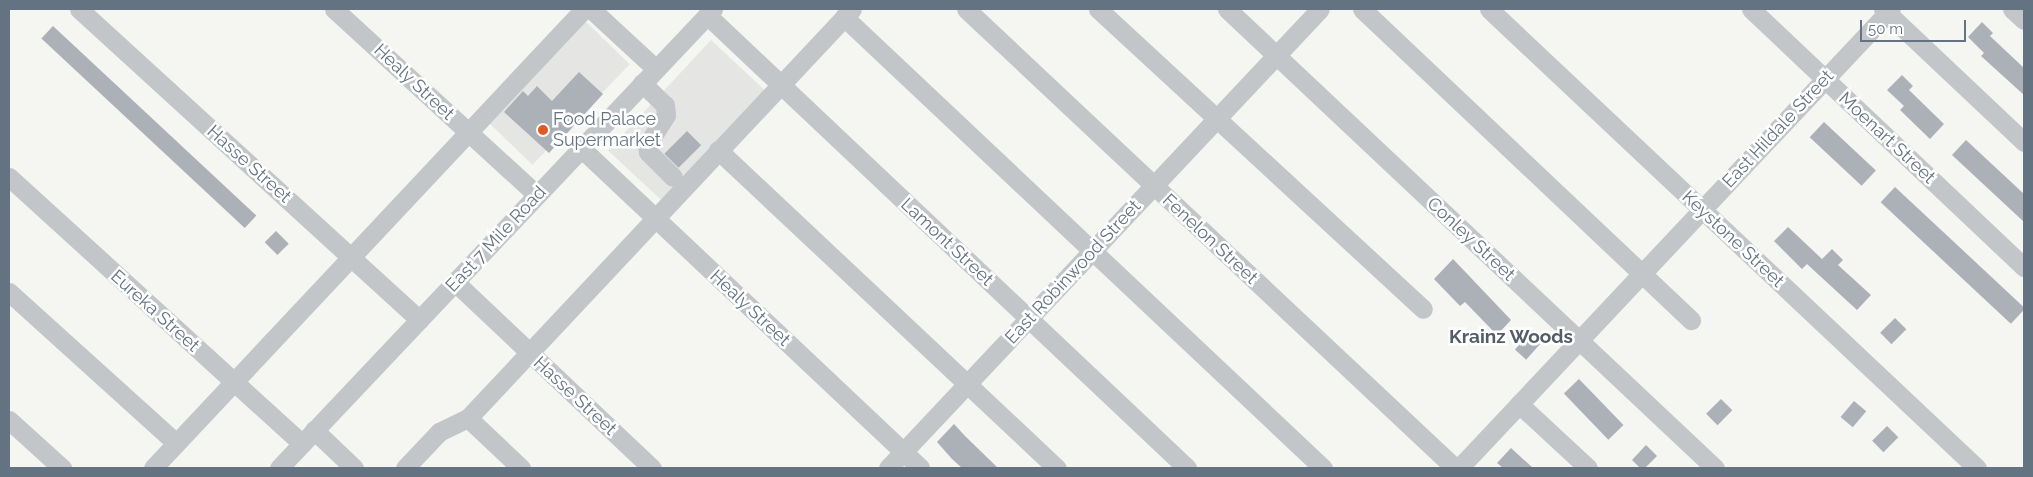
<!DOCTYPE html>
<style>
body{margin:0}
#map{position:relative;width:2033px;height:477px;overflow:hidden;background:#f5f5f1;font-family:Raleway,sans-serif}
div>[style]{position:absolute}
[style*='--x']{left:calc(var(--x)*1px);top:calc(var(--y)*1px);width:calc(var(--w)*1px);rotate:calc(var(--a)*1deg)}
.built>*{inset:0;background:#e5e6e4;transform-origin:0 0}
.building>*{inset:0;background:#abb1b7;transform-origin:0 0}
.minor>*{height:19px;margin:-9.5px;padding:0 9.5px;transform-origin:9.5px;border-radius:9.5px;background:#c2c6c9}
.dots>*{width:14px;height:14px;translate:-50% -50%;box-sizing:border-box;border:2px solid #fff;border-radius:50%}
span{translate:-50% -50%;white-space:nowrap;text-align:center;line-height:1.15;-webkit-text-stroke:5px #fff;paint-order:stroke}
.street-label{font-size:18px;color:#647382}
.poi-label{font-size:18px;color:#647382}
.left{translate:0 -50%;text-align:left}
.neighbourhood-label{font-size:19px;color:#525d67;font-weight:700}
.frame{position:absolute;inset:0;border:10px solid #647382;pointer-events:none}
.scale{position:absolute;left:1860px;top:20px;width:106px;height:22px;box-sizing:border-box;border:2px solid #647382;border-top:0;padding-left:6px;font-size:15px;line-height:18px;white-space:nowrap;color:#647382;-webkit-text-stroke:4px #fff;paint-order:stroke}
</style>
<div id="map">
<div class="built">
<i style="left:583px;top:19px;width:65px;height:140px;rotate:44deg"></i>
<i style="left:711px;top:40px;width:75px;height:151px;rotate:43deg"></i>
</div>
<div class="building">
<i style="clip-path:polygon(1982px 22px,1993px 33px,1990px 36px,2024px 68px,2024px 95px,1981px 56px,1984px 53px,1968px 37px)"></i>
<i style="left:53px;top:26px;width:278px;height:17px;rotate:43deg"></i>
<i style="clip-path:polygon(579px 72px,603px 94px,549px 153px,504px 112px,523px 91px,528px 96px,537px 86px,552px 101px)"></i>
<i style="clip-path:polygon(1902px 75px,1913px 86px,1909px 90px,1944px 124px,1930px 139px,1900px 110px,1904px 106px,1887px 90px)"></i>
<i style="left:1824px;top:122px;width:71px;height:21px;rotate:43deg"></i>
<i style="left:687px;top:131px;width:20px;height:32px;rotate:45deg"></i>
<i style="clip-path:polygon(1966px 140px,2024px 194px,2024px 222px,1952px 155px)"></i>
<i style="left:1895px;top:187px;width:178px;height:21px;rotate:43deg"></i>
<i style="clip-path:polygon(1788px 227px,1822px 259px,1832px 249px,1843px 260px,1838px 265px,1871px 295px,1857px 310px,1807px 264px,1802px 269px,1774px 241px)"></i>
<i style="left:276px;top:231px;width:18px;height:16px;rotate:45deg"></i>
<i style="clip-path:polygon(1453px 259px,1511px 320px,1497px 335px,1465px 302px,1460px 306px,1434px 279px)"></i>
<i style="left:1895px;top:318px;width:16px;height:21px;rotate:45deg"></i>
<i style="left:1529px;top:334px;width:15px;height:21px;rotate:42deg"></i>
<i style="left:1579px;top:379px;width:64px;height:21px;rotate:46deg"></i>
<i style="left:1721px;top:399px;width:16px;height:21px;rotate:45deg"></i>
<i style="left:1854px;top:401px;width:16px;height:21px;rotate:40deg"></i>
<i style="clip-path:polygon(954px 424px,965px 436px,998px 468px,962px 468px,952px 459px,937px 442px)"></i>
<i style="left:1887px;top:426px;width:16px;height:21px;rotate:45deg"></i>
<i style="clip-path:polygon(1646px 445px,1657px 456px,1645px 468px,1640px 468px,1632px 460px)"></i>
<i style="clip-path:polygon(1511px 448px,1533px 468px,1503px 468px,1497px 463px)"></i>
</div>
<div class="minor">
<i style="--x:79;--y:9;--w:461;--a:42.4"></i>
<i style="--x:334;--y:9;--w:275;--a:42.5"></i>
<i style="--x:591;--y:9;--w:88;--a:42.7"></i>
<i style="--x:966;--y:9;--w:671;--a:43.19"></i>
<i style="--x:1098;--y:9;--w:442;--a:42.7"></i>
<i style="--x:1227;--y:9;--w:670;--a:43.25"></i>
<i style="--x:1362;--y:9;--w:453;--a:43.4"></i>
<i style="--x:1489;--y:9;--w:670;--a:43.25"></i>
<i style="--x:1751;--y:9;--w:376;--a:43.4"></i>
<i style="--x:1883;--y:9;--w:194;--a:43.3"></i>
<i style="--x:2012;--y:9;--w:16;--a:43"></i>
<i style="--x:707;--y:15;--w:660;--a:43.34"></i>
<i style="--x:844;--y:17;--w:658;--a:43.28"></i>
<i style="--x:642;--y:83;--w:32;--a:44"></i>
<i style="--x:665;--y:105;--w:10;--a:84"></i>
<i style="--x:666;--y:115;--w:36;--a:122"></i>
<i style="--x:647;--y:145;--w:7;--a:82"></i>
<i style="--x:648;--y:152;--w:35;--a:45"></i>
<i style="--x:581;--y:148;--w:466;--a:43.3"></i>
<i style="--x:718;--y:150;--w:465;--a:43.2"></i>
<i style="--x:9;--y:177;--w:396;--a:42.3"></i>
<i style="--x:455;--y:282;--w:271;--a:43.4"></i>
<i style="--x:9;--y:292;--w:225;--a:42.1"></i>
<i style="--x:1519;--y:404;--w:94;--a:42.8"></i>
<i style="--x:468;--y:418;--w:73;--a:43.3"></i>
<i style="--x:9;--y:420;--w:72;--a:42.2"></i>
<i style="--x:314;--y:430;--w:55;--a:43.5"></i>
<i style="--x:153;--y:468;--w:630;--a:-46.8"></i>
<i style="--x:279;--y:468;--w:632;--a:-46.6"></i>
<i style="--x:405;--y:468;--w:50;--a:-46.6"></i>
<i style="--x:439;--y:432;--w:32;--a:-26"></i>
<i style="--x:468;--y:418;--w:561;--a:-46.81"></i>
<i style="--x:888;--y:468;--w:630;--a:-46.74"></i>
<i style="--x:1459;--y:468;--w:630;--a:-46.74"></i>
</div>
<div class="dots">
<i style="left:543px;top:130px;background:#e35923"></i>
</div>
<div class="street-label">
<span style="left:414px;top:82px;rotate:43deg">Healy Street</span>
<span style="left:1778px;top:129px;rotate:-47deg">East Hildale Street</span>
<span style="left:1887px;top:138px;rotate:43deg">Moenart Street</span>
<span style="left:249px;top:164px;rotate:42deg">Hasse Street</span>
<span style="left:496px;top:239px;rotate:-47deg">East 7 Mile Road</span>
<span style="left:1210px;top:239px;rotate:43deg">Fenelon Street</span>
<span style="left:1471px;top:239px;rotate:43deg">Conley Street</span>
<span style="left:1733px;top:239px;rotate:43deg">Keystone Street</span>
<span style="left:947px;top:242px;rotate:43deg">Lamont Street</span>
<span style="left:1073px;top:272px;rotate:-47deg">East Robinwood Street</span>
<span style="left:750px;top:308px;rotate:43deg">Healy Street</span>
<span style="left:155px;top:311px;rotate:42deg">Eureka Street</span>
<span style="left:575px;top:396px;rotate:43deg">Hasse Street</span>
</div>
<div class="poi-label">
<span class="left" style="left:553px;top:130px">Food Palace<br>Supermarket</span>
</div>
<div class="neighbourhood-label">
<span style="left:1511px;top:337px">Krainz Woods</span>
</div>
<div class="frame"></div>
<div class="scale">50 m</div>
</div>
